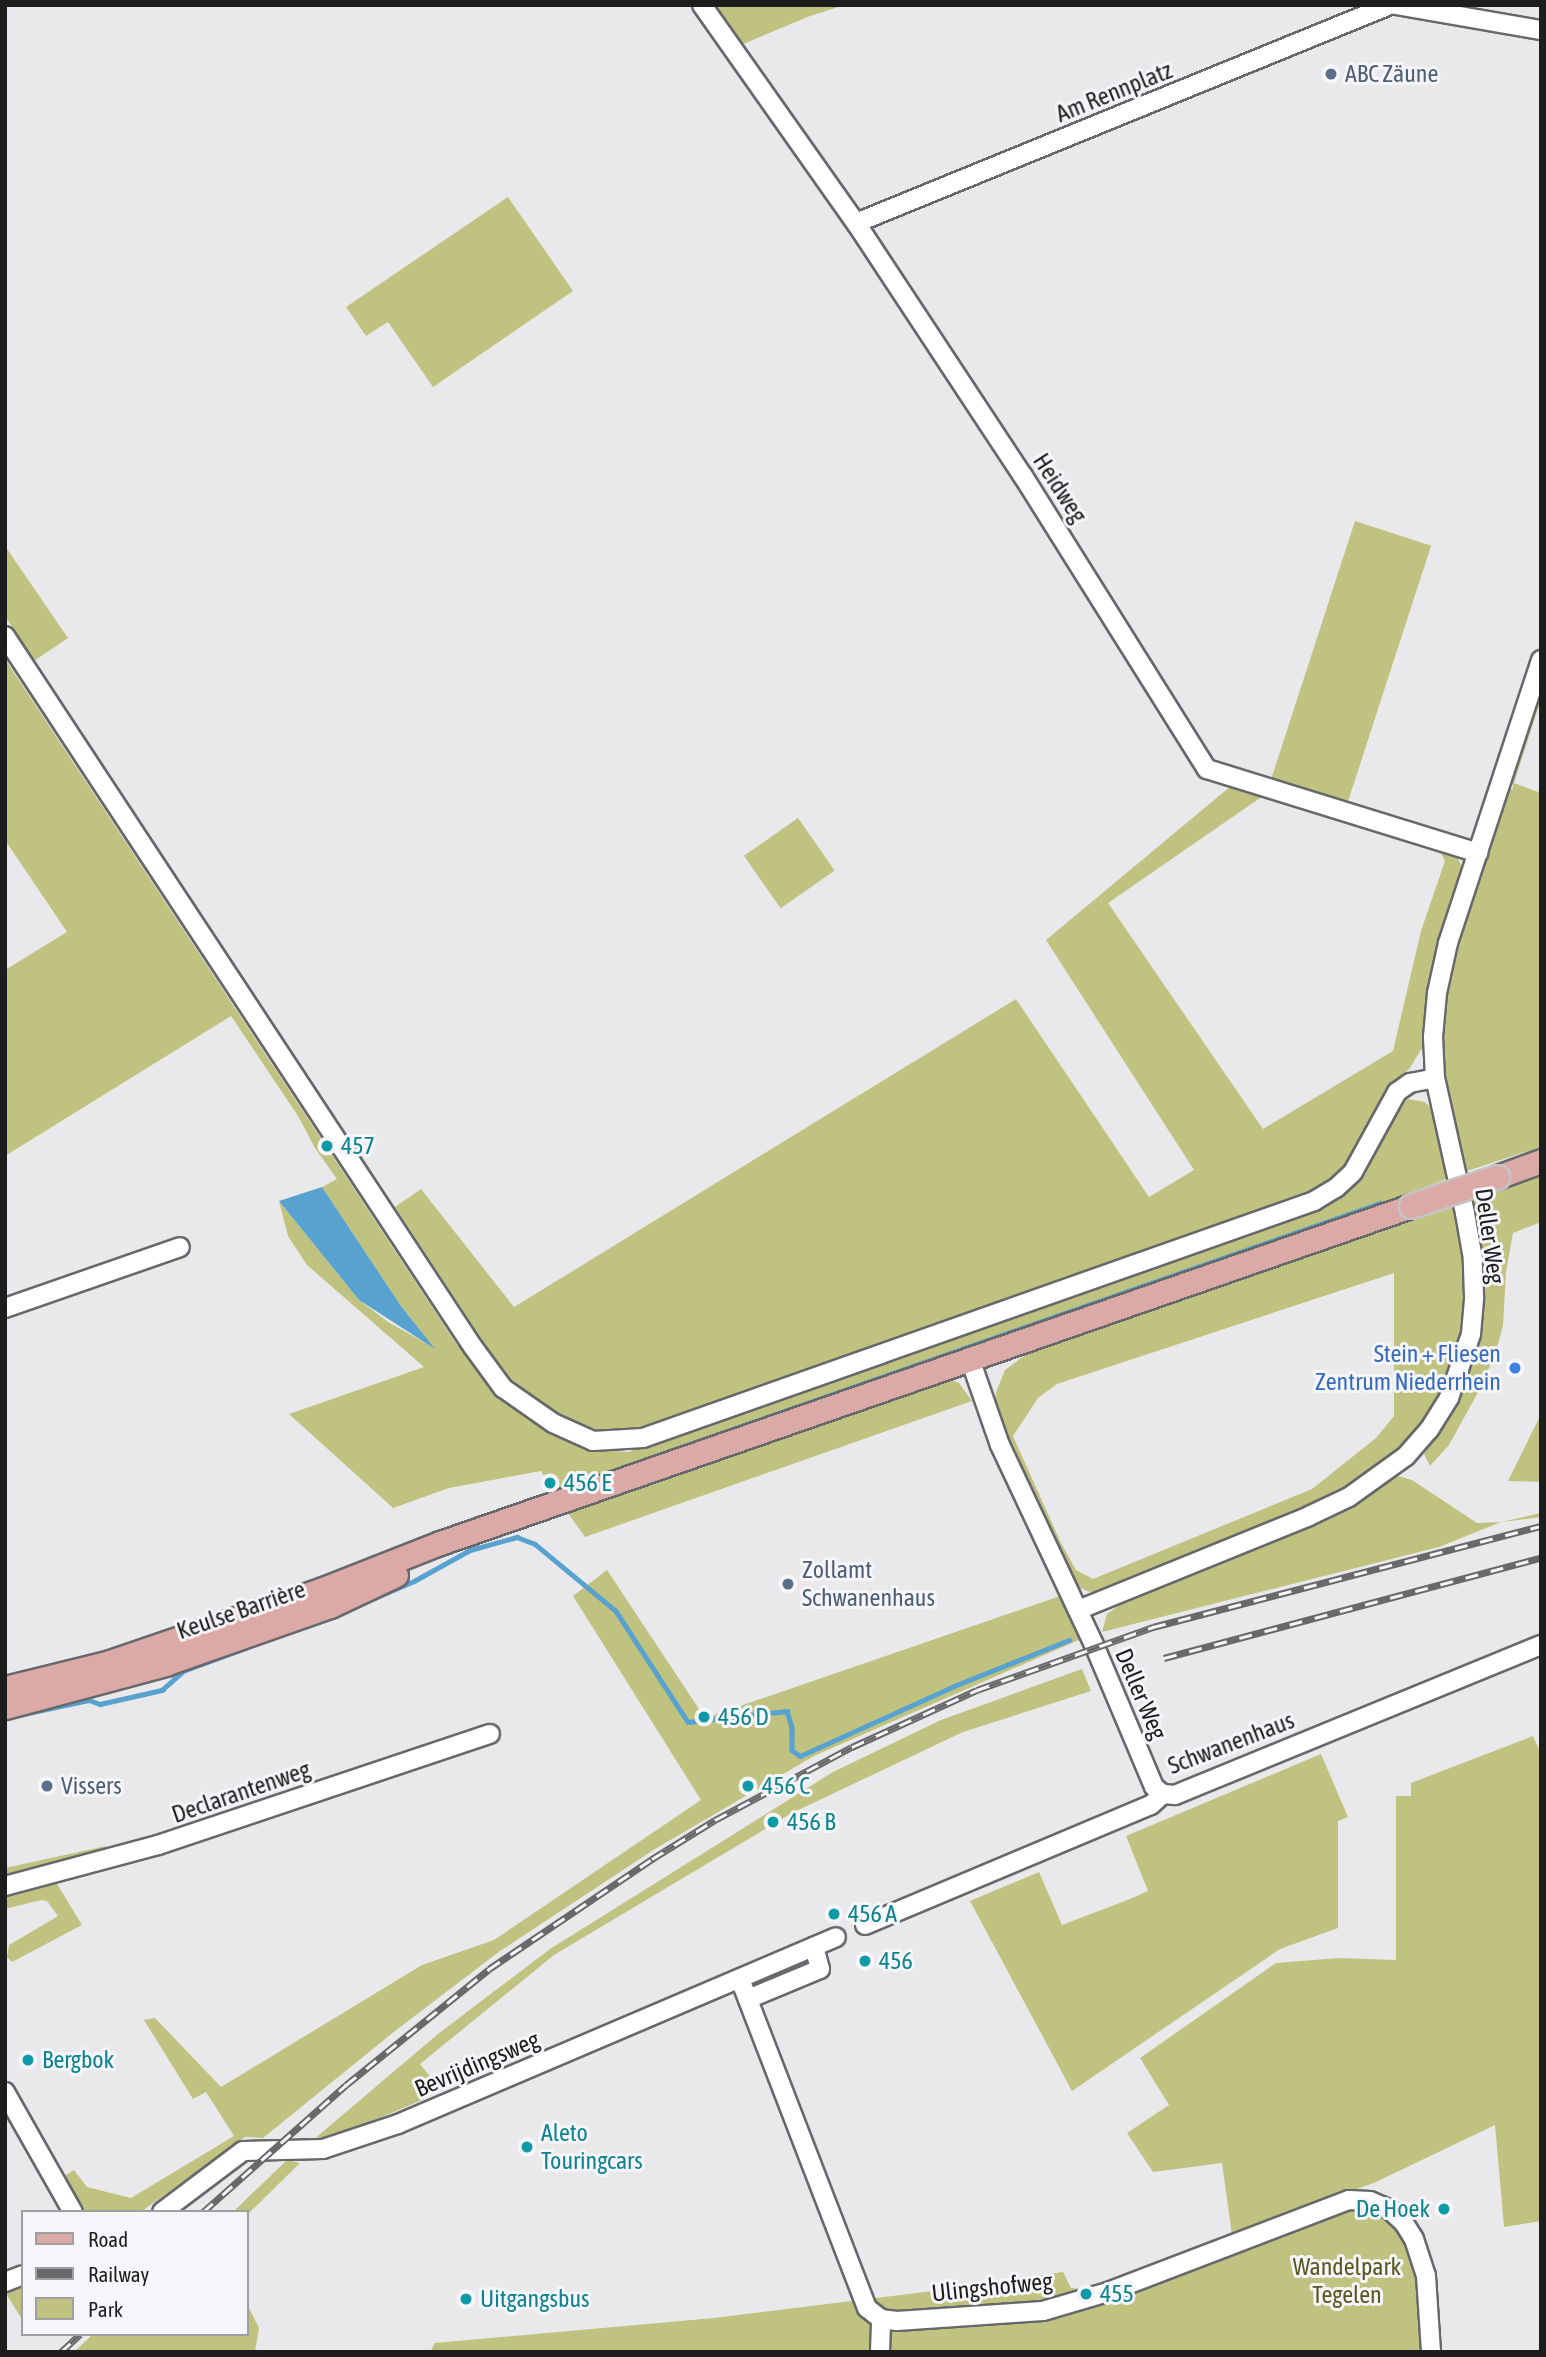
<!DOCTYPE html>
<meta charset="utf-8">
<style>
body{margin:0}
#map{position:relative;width:1546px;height:2357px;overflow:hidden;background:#e9e9ec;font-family:"Asap Condensed",sans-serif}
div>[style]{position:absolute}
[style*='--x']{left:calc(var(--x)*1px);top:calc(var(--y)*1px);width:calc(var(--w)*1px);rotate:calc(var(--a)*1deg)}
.green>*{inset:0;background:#c0c380;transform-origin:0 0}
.water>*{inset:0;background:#58a2cf}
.stream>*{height:4.5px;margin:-2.25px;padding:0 2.25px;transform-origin:2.25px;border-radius:2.25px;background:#58a2cf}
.roads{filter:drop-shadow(2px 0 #67686b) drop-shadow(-2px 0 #67686b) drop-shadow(0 2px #67686b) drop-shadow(0 -2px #67686b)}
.minor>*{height:18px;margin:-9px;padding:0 9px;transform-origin:9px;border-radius:9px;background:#fff}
.major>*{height:23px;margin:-11.5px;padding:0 11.5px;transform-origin:11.5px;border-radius:11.5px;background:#dcaaa6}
.rail>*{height:7px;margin-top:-3.5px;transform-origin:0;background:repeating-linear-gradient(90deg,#f6f6fa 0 13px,#69696b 0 26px);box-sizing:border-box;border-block:2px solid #69696b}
.bridges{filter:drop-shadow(2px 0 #c4c4c4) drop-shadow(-2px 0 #c4c4c4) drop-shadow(0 2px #c4c4c4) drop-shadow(0 -2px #c4c4c4)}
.major-bridge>*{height:23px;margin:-11.5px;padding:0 11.5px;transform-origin:11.5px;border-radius:11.5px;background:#dcaaa6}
.dots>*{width:19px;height:19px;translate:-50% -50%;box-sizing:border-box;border:4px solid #f6f6fa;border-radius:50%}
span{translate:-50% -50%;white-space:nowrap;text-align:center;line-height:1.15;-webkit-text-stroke:6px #f6f6fa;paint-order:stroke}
.service-label{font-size:24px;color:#4e5e75}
.left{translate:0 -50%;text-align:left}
.street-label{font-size:24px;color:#1d1d1e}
.culture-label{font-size:24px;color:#0d838f}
.right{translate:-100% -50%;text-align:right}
.shop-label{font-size:24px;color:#366cbe}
.park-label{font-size:24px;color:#57581f}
.frame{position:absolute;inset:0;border:7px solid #1d1d1e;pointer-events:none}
.legend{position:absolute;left:21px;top:2210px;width:228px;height:126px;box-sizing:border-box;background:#f6f6fa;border:2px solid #9f9fa2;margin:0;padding:9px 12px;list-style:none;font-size:21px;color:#1d1d1e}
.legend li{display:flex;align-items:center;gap:14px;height:35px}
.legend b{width:35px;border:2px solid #9f9fa2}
</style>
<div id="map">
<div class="green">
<i style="clip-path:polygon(708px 5px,845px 5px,810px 16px,736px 47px)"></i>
<i style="clip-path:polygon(508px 197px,573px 291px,433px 387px,388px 322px,366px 336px,346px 307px)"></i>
<i style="left:1355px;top:521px;width:80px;height:274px;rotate:18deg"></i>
<i style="clip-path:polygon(5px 546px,68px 638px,34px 661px,5px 616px)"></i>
<i style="clip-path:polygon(5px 659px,457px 1345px,473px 1354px,510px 1404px,547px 1432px,588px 1449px,628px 1452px,1327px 1204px,1356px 1184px,1387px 1124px,1397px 1108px,1408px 1099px,1425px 1102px,1435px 1112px,1449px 1178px,1313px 1231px,555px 1494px,541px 1471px,449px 1488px,393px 1508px,289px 1414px,424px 1367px,307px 1265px,288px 1236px,279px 1201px,359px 1300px,388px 1322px,433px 1347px,401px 1306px,322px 1187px,337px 1179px,315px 1148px,298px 1116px,231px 1016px,5px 1156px,5px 970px,67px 932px,5px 840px)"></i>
<i style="clip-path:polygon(1541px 681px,1541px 699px,1514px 783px,1541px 793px,1541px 1147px,1464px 1172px,1447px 1101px,1440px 1039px,1446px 988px,1506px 792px,1513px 788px,1511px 773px)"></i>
<i style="clip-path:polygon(1231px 786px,1263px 796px,1108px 903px,1263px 1129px,1393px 1051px,1421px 931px,1445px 861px,1440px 851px,1457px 857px,1464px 871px,1428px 992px,1422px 1048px,1410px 1068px,1387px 1090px,1352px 1162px,1316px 1193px,648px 1429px,608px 1433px,563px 1419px,506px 1376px,395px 1207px,421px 1189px,514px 1307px,1016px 999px,1149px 1197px,1194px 1170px,1046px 940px)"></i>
<i style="left:798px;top:818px;width:64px;height:66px;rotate:55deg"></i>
<i style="clip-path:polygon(1541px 1175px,1541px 1222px,1513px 1233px,1506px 1272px,1503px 1326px,1496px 1351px,1482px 1385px,1449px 1445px,1430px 1466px,1424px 1454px,1465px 1385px,1478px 1341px,1481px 1266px,1470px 1201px)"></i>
<i style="clip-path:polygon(evenodd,1456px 1206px,1467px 1285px,1465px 1324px,1444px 1386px,1420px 1426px,1396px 1454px,1365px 1478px,1318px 1504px,1106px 1589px,1090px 1592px,1080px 1588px,1067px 1574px,1001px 1432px,995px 1411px,996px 1392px,1005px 1370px,1028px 1353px,1456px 1206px,1394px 1273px,1394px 1416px,1376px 1438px,1312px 1489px,1093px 1579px,1076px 1570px,1061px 1543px,1013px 1436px,1038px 1398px,1057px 1384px,1394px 1273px)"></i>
<i style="clip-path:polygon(950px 1379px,959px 1383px,972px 1401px,585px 1537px,568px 1513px)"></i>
<i style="clip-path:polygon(1541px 1414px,1541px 1482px,1508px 1481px)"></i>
<i style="clip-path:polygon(1398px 1476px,1412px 1480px,1477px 1523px,1501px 1522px,1541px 1513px,1541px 1517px,1501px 1522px,1439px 1547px,1102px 1632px,1107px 1614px,1135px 1594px,1344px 1509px)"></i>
<i style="clip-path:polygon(607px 1570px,705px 1718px,1063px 1595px,1081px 1639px,814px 1756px,655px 1849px,500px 1951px,395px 2031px,263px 2138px,245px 2137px,142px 2211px,88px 2212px,82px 2208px,64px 2176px,74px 2170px,87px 2187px,131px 2198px,234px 2136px,206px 2092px,193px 2099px,144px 2020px,155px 2018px,221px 2087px,422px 1965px,494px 1940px,701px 1800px,573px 1596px)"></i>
<i style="clip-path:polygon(1082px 1669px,1091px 1691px,963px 1732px,792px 1813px,554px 1955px,420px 2064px,437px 2085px,424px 2099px,338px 2136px,313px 2140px,438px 2034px,550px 1949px,833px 1772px,941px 1720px)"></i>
<i style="clip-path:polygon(1533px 1736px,1541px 1754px,1541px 2221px,1504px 2227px,1495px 2125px,1376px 2182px,1232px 2235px,1222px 2163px,1153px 2172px,1127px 2133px,1169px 2105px,1140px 2058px,1276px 1963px,1339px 1958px,1396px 1960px,1396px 1796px,1411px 1796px,1411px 1783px)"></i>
<i style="clip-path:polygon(1321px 1754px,1348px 1817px,1338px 1821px,1338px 1928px,1280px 1949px,1072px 2091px,970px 1901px,1039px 1872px,1062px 1925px,1130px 1899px,1148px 1891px,1126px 1836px)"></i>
<i style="clip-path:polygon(106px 1846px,105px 1852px,5px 1877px,5px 1868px)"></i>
<i style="clip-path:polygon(54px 1879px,82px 1925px,12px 1962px,7px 1957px,9px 1945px,58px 1916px,47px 1901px,41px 1900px,5px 1909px,5px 1893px)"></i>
<i style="clip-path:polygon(287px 2160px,300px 2163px,247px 2215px,247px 2212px,233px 2212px)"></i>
<i style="clip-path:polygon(1361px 2204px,1389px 2218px,1405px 2236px,1413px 2256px,1435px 2352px,430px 2352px,435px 2343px,714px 2318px,933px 2291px,1063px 2272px,1071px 2288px,1102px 2292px)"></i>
<i style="clip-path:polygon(23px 2284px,23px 2321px,5px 2292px)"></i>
<i style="clip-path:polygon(247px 2304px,259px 2328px,255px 2352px,74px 2352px,93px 2334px,247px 2334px)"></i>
</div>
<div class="water">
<i style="clip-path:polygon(322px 1187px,401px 1306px,435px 1349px,359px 1300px,279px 1201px)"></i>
</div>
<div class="stream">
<i style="--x:555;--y:1491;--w:874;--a:-19.24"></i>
<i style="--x:342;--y:1612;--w:78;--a:-23.3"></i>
<i style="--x:414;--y:1581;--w:64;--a:-29"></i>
<i style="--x:470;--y:1550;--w:49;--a:-15.5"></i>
<i style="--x:517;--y:1537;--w:19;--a:21"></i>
<i style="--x:535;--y:1544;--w:105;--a:39.6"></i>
<i style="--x:616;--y:1611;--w:132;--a:57"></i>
<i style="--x:688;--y:1722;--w:100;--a:-6.3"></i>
<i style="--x:787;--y:1711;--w:17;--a:73"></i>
<i style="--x:792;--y:1727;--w:23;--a:90"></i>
<i style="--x:792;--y:1750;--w:10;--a:37"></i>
<i style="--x:800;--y:1756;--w:169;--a:-24.4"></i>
<i style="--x:954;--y:1686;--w:124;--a:-21.8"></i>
<i style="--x:14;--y:1716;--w:77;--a:-12"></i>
<i style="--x:89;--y:1700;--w:12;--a:20"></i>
<i style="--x:100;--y:1704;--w:64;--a:-12.7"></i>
<i style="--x:162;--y:1690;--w:28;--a:-42"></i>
<i style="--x:183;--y:1671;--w:66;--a:-20.4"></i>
</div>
<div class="roads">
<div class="minor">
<i style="--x:702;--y:5;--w:267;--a:54.8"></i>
<i style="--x:856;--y:223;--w:303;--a:56.6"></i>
<i style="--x:1023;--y:476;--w:346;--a:57.9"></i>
<i style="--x:1207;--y:769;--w:284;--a:17.2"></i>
<i style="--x:1396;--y:5;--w:147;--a:9.8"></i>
<i style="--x:856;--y:223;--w:577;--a:-22.21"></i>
<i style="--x:5;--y:636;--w:851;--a:56.65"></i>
<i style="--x:473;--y:1347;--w:51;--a:53.8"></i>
<i style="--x:503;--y:1388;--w:61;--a:35"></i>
<i style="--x:553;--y:1423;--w:44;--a:24.2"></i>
<i style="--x:593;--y:1441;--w:50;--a:-3.4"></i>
<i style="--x:643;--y:1438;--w:712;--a:-19.45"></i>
<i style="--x:1314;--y:1201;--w:26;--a:-31"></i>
<i style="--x:1336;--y:1188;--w:23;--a:-43"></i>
<i style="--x:1353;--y:1172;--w:91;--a:-61.2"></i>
<i style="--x:1397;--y:1092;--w:16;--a:-35"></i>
<i style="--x:1410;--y:1083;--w:25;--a:-11"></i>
<i style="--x:5;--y:1308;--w:185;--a:-19.2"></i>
<i style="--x:970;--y:1359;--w:91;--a:70.8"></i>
<i style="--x:1000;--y:1445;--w:223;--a:64.8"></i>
<i style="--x:1095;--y:1647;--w:152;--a:67.1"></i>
<i style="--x:1154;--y:1787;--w:11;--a:38"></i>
<i style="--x:1078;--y:1610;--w:249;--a:-22.1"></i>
<i style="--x:1309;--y:1516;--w:44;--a:-25.4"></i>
<i style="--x:1349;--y:1497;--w:70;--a:-35.7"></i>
<i style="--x:1406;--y:1456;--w:35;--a:-49"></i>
<i style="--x:1429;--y:1430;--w:38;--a:-58"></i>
<i style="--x:1449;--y:1398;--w:68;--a:-71"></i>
<i style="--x:1471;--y:1334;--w:38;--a:-85"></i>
<i style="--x:1474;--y:1296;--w:37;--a:-92"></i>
<i style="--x:1473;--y:1259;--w:47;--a:-99.9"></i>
<i style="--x:1465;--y:1213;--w:138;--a:-102.5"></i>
<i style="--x:1435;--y:1078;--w:41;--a:-92.8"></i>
<i style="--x:1433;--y:1037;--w:44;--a:-84.8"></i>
<i style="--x:1437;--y:993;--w:51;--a:-77.6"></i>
<i style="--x:1448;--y:943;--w:298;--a:-71.8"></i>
<i style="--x:5;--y:1886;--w:158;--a:-15"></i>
<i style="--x:158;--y:1845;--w:350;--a:-18.5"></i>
<i style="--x:865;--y:1925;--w:310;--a:-22.8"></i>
<i style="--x:1151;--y:1805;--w:16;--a:-43"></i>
<i style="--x:1163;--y:1794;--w:12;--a:5"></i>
<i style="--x:1175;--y:1795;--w:396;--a:-22.3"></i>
<i style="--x:740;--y:1979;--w:353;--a:68.9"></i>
<i style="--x:867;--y:2308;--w:18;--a:38"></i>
<i style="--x:881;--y:2319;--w:16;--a:7"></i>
<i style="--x:897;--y:2321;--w:146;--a:-3.9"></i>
<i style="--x:1043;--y:2311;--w:68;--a:-16.3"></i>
<i style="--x:1108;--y:2292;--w:258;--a:-20.9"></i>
<i style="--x:1349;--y:2200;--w:21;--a:3"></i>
<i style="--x:1370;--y:2201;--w:21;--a:23"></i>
<i style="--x:1389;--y:2209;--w:21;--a:43"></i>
<i style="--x:1404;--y:2223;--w:19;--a:58"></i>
<i style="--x:1414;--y:2239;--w:39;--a:72"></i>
<i style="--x:1426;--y:2276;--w:76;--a:86.2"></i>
<i style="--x:748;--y:1999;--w:78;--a:-22.6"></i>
<i style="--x:820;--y:1969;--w:23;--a:-105"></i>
<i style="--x:5;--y:2092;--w:138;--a:60.5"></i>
<i style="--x:162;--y:2212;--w:101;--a:-37"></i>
<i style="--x:243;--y:2151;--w:80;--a:-1.4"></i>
<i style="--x:323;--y:2149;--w:79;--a:-18.4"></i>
<i style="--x:398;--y:2124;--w:476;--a:-23.1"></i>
<i style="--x:5;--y:2282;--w:19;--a:-21"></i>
<i style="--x:880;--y:2352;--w:33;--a:-88"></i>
</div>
<div class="major">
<i style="--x:1497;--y:1177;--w:47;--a:-20"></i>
<i style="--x:5;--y:1688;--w:108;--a:-13.9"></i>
<i style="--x:110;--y:1662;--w:225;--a:-18.9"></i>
<i style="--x:323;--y:1589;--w:126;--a:-21.5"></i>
<i style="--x:440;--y:1543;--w:1028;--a:-19.14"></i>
<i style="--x:5;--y:1707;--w:166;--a:-15"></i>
<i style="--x:165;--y:1664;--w:175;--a:-19.4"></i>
<i style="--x:330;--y:1606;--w:73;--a:-25.2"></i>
</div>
</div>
<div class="rail">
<i style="--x:1164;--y:1658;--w:390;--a:-14.9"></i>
<i style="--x:203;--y:2212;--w:191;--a:-41.6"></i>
<i style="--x:346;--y:2085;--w:184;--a:-39"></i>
<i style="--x:489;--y:1969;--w:197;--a:-34"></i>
<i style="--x:652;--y:1859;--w:74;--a:-31.8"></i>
<i style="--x:715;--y:1820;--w:155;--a:-28.1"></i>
<i style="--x:852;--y:1747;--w:137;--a:-24.5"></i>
<i style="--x:977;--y:1690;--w:187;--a:-19.7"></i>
<i style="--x:1153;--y:1627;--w:401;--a:-14.6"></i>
<i style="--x:61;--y:2352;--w:26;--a:-43"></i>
</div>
<div class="bridges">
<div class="major-bridge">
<i style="--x:1411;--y:1206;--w:91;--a:-18.6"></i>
</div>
</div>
<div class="dots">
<i style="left:1331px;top:74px;background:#5c6f8a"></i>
<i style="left:327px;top:1146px;background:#0f9aa8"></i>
<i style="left:1515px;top:1368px;background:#3f7fe0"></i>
<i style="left:550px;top:1483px;background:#0f9aa8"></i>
<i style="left:788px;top:1584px;background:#5c6f8a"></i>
<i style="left:704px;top:1717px;background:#0f9aa8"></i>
<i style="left:47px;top:1786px;background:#5c6f8a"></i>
<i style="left:748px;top:1786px;background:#0f9aa8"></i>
<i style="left:773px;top:1822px;background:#0f9aa8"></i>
<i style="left:834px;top:1914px;background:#0f9aa8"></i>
<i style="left:865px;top:1961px;background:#0f9aa8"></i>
<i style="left:28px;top:2060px;background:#0f9aa8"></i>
<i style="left:527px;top:2147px;background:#0f9aa8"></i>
<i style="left:1444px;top:2209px;background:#0f9aa8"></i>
<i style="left:1086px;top:2294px;background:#0f9aa8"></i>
<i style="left:466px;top:2299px;background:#0f9aa8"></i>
</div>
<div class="service-label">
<span class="left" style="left:1345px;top:74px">ABC Zäune</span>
<span class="left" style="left:802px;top:1584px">Zollamt<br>Schwanenhaus</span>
<span class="left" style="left:61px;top:1786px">Vissers</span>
</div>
<div class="street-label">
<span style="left:1114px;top:92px;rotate:-22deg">Am Rennplatz</span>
<span style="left:1060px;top:488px;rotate:57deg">Heidweg</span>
<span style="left:1490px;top:1236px;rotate:82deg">Deller Weg</span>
<span style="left:241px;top:1610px;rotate:-19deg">Keulse Barrière</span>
<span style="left:1141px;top:1694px;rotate:67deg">Deller Weg</span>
<span style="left:1231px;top:1743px;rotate:-21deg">Schwanenhaus</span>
<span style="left:241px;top:1792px;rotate:-19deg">Declarantenweg</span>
<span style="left:477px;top:2064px;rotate:-23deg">Bevrijdingsweg</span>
<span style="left:992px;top:2287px;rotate:-6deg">Ulingshofweg</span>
</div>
<div class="culture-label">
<span class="left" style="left:341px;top:1146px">457</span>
<span class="left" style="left:564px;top:1483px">456 E</span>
<span class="left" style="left:718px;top:1717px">456 D</span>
<span class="left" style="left:762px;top:1786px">456 C</span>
<span class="left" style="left:787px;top:1822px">456 B</span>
<span class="left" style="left:848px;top:1914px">456 A</span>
<span class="left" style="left:879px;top:1961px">456</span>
<span class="left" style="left:42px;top:2060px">Bergbok</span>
<span class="left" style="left:541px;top:2147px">Aleto<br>Touringcars</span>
<span class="right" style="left:1430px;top:2209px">De Hoek</span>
<span class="left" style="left:1100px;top:2294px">455</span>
<span class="left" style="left:480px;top:2299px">Uitgangsbus</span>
</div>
<div class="shop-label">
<span class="right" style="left:1501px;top:1368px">Stein + Fliesen<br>Zentrum Niederrhein</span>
</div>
<div class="park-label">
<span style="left:1347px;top:2281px">Wandelpark<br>Tegelen</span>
</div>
<div class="frame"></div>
<ul class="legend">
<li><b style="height:9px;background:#dcaaa6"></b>Road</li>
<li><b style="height:9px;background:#69696b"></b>Railway</li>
<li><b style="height:19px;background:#c0c380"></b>Park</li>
</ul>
</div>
